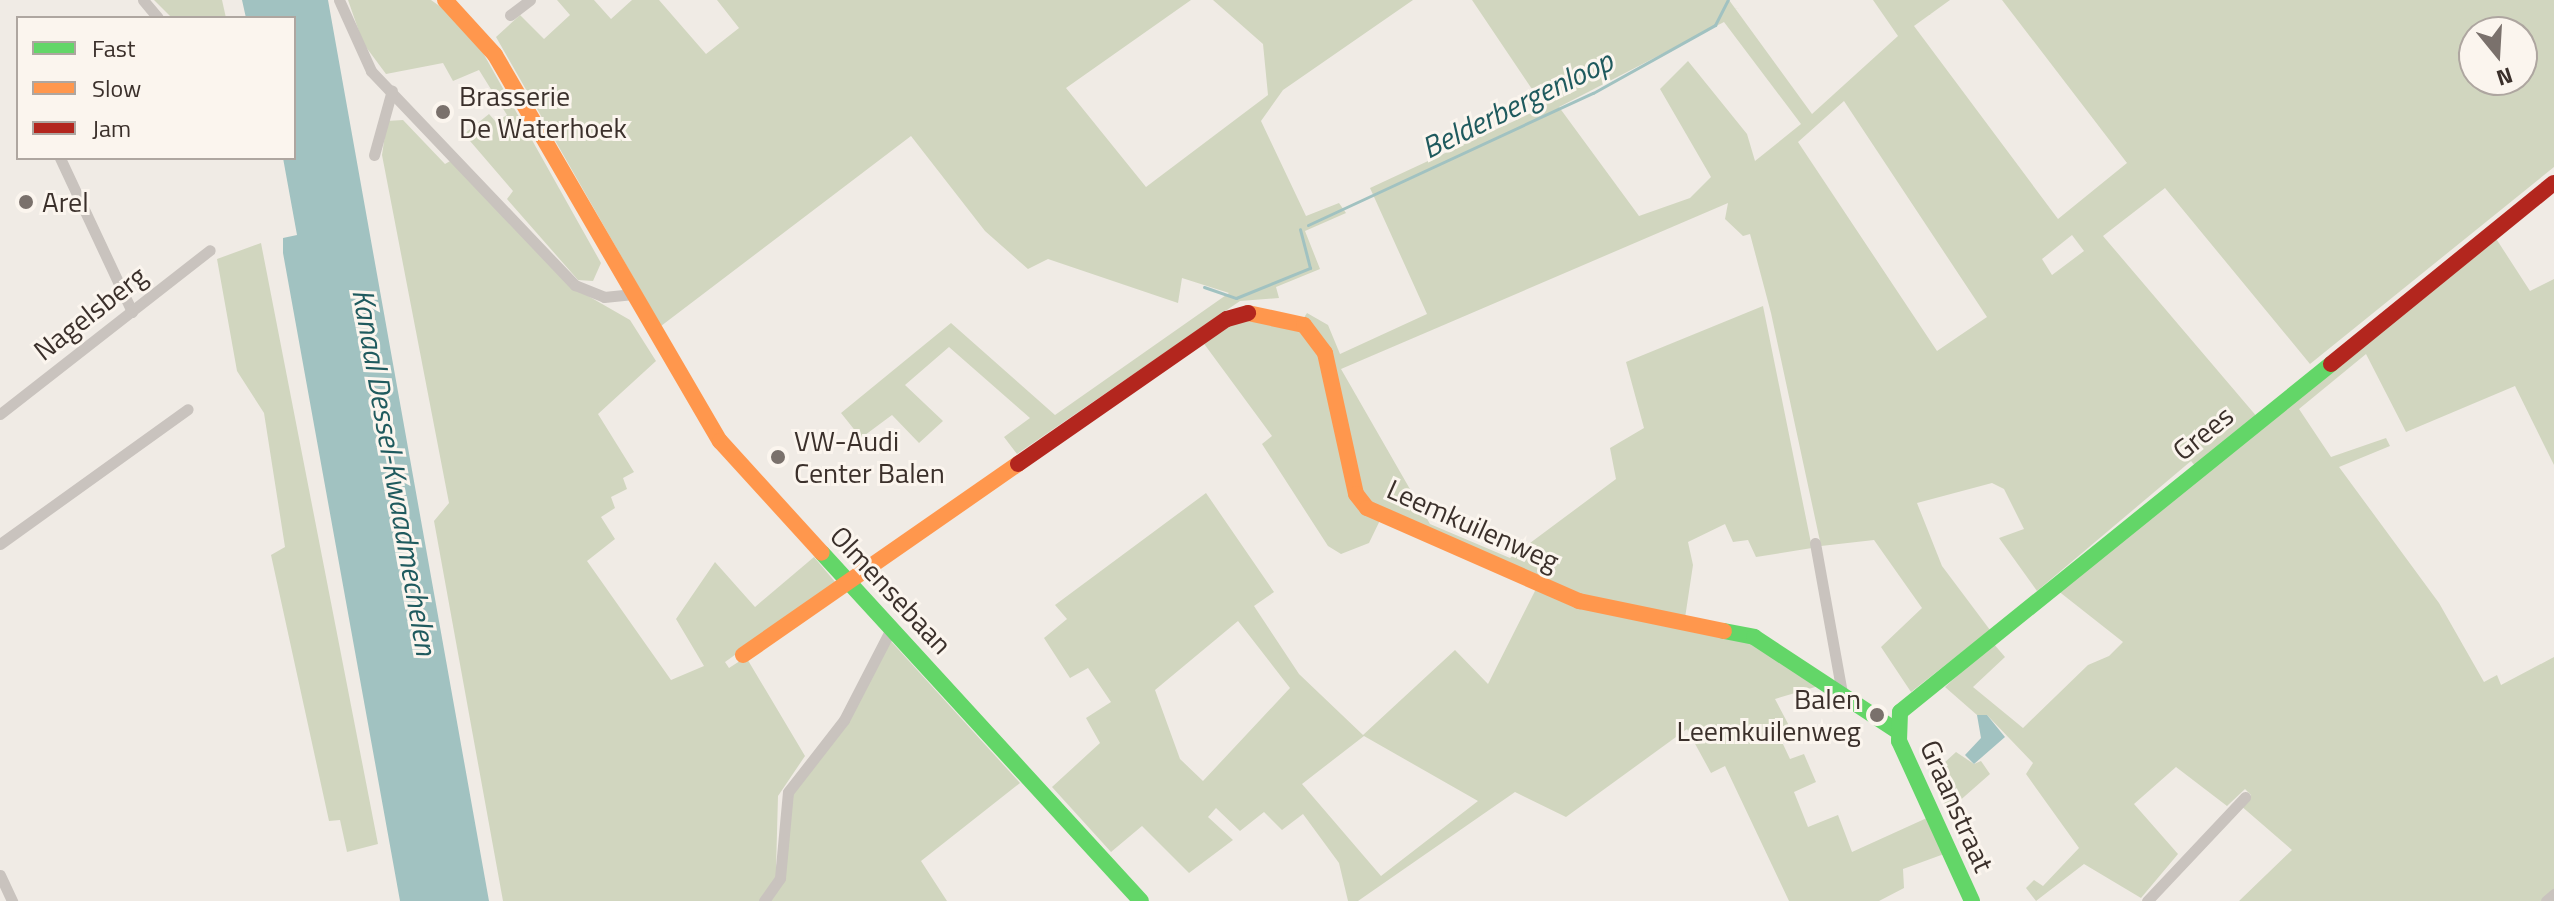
<!DOCTYPE html>
<style>
body{margin:0}
#map{position:relative;width:2554px;height:901px;overflow:hidden;background:#f0ebe5;font-family:"Titillium Web",sans-serif}
div>[style]{position:absolute}
[style*='--x']{left:calc(var(--x)*1px);top:calc(var(--y)*1px);width:calc(var(--w)*1px);rotate:calc(var(--a)*1deg)}
.green>*{inset:0;background:#d1d6bf}
.water>*{inset:0;background:#a1c2c1}
.stream>*{height:3px;margin:-1.5px;padding:0 1.5px;transform-origin:1.5px;border-radius:1.5px;background:#a1c2c1}
.street>*{height:11px;margin:-5.5px;padding:0 5.5px;transform-origin:5.5px;border-radius:5.5px;background:#c9c3be}
.fast>*{height:16px;margin:-8px;padding:0 8px;transform-origin:8px;border-radius:8px;background:#63d668}
.slow>*{height:16px;margin:-8px;padding:0 8px;transform-origin:8px;border-radius:8px;background:#ff974d}
.jam>*{height:16px;margin:-8px;padding:0 8px;transform-origin:8px;border-radius:8px;background:#b3261e}
.dots>*{width:22px;height:22px;translate:-50% -50%;box-sizing:border-box;border:4px solid #fbf5ee;border-radius:50%}
span{translate:-50% -50%;white-space:nowrap;text-align:center;line-height:1.15;-webkit-text-stroke:6px #fbf5ee;paint-order:stroke}
.poi-label{font-size:28px;color:#3b302b}
.left{translate:0 -50%;text-align:left}
.right{translate:-100% -50%;text-align:right}
.street-label{font-size:28px;color:#3b302b}
.water-label{font-size:30px;color:#1f5a5e;font-style:italic}
.legend{position:absolute;left:16px;top:16px;width:280px;height:144px;box-sizing:border-box;background:#fbf5ee;border:2px solid #aea6a0;margin:0;padding:10px 14px;list-style:none;font-size:24px;color:#3b302b}
.legend li{display:flex;align-items:center;gap:16px;height:40px}
.legend b{width:40px;border:2px solid #aea6a0}
.north{position:absolute;left:2458px;top:16px;width:80px;height:80px;box-sizing:border-box;background:#fbf5ee;border:2px solid #aea6a0;border-radius:50%;rotate:162deg;font-size:22px;font-weight:700;line-height:32px;text-align:center;color:#3b302b}
.north::after{content:'';display:block;margin:auto;width:28px;height:36px;background:#7a716c;clip-path:polygon(50% 0,100% 100%,50% 72%,0 100%)}
</style>
<div id="map">
<div class="green">
<i style="clip-path:polygon(154px 0,222px 0,226px 18px,172px 18px)"></i>
<i style="clip-path:polygon(348px 0,431px 0,448px 12px,482px 51px,601px 263px,593px 281px,578px 280px,507px 199px,513px 191px,464px 134px,489px 114px,496px 122px,507px 115px,479px 70px,453px 81px,443px 63px,386px 74px,363px 43px)"></i>
<i style="clip-path:polygon(557px 0,594px 0,611px 19px,632px 0,659px 0,706px 54px,739px 28px,717px 0,1191px 0,1066px 88px,1146px 187px,1268px 95px,1263px 44px,1213px 0,1413px 0,1283px 90px,1261px 121px,1306px 216px,1339px 203px,1346px 213px,1305px 231px,1320px 269px,1276px 287px,1279px 298px,1240px 301px,1017px 454px,1004px 437px,1030px 418px,949px 347px,905px 385px,943px 421px,919px 443px,892px 415px,861px 438px,841px 413px,951px 323px,1055px 415px,1229px 293px,1182px 278px,1178px 303px,1048px 259px,1028px 269px,985px 231px,911px 136px,661px 326px,496px 37px,520px 15px,544px 39px,570px 15px)"></i>
<i style="clip-path:polygon(evenodd,1472px 0,1729px 0,1812px 114px,1898px 36px,1873px 0,1950px 0,1914px 26px,2058px 219px,2127px 163px,2002px 0,2554px 0,2554px 167px,2310px 364px,2165px 188px,2103px 236px,2264px 425px,2495px 237px,2530px 291px,2554px 279px,2554px 465px,2515px 386px,2406px 432px,2366px 354px,2299px 409px,2331px 457px,2386px 438px,2390px 446px,2339px 467px,2439px 603px,2484px 682px,2497px 675px,2501px 685px,2554px 657px,2554px 901px,2239px 901px,2292px 850px,2240px 805px,2251px 795px,2245px 789px,2227px 806px,2176px 767px,2134px 804px,2178px 854px,2141px 898px,2084px 864px,2036px 901px,2026px 888px,2034px 880px,2043px 886px,2079px 848px,2026px 774px,2033px 763px,1987px 715px,1977px 715px,1945px 687px,1993px 643px,2005px 657px,1973px 687px,2023px 728px,2088px 665px,2109px 656px,2123px 642px,2057px 590px,2201px 473px,2191px 461px,2037px 591px,1999px 538px,2024px 529px,2004px 489px,1992px 483px,1917px 503px,1942px 566px,1990px 630px,1911px 692px,1881px 647px,1922px 608px,1874px 540px,1821px 546px,1771px 313px,1750px 234px,1743px 236px,1725px 219px,1728px 203px,1341px 369px,1430px 524px,1510px 558px,1616px 479px,1610px 448px,1644px 428px,1626px 362px,1763px 306px,1812px 548px,1756px 557px,1748px 540px,1733px 542px,1725px 524px,1688px 542px,1693px 565px,1685px 618px,1583px 595px,1384px 512px,1369px 543px,1341px 554px,1328px 546px,1262px 444px,1272px 436px,1202px 341px,1248px 314px,1296px 330px,1307px 313px,1328px 325px,1340px 354px,1427px 314px,1370px 188px,1544px 107px,1472px 0,1724px 22px,1801px 124px,1755px 161px,1747px 134px,1688px 61px,1660px 89px,1711px 177px,1690px 198px,1639px 216px,1559px 107px,1724px 22px,1472px 0,2474px 32px,2522px 32px,2522px 80px,2474px 80px,2474px 32px,1472px 0,1844px 101px,1987px 317px,1937px 351px,1798px 142px,1844px 101px,1472px 0,2072px 235px,2084px 251px,2052px 275px,2042px 259px,2072px 235px)"></i>
<i style="clip-path:polygon(403px 120px,445px 164px,452px 160px,569px 285px,630px 320px,656px 361px,598px 414px,634px 472px,623px 478px,627px 489px,611px 497px,615px 508px,601px 517px,615px 539px,587px 561px,671px 680px,704px 666px,676px 619px,715px 562px,755px 607px,814px 557px,836px 583px,725px 662px,729px 668px,746px 657px,805px 756px,778px 796px,776px 869px,790px 794px,836px 735px,888px 638px,1020px 783px,921px 861px,947px 901px,503px 901px,434px 521px,449px 503px,382px 155px,387px 121px)"></i>
<i style="clip-path:polygon(261px 243px,378px 844px,347px 852px,340px 820px,329px 821px,271px 555px,285px 547px,264px 413px,237px 371px,217px 259px)"></i>
<i style="clip-path:polygon(evenodd,1206px 493px,1274px 592px,1254px 606px,1299px 674px,1363px 735px,1455px 650px,1488px 684px,1536px 589px,1753px 644px,1822px 685px,1775px 699px,1795px 737px,1782px 742px,1790px 759px,1804px 754px,1816px 782px,1794px 792px,1808px 827px,1838px 815px,1852px 852px,1929px 817px,1944px 854px,1903px 869px,1904px 888px,1879px 901px,1789px 901px,1725px 766px,1711px 773px,1687px 729px,1566px 817px,1515px 792px,1358px 901px,1348px 901px,1339px 863px,1303px 814px,1282px 830px,1264px 812px,1240px 831px,1216px 808px,1208px 817px,1233px 840px,1189px 873px,1142px 826px,1111px 852px,1052px 787px,1100px 743px,1086px 718px,1111px 702px,1088px 668px,1070px 678px,1044px 638px,1067px 619px,1055px 605px,1206px 493px,1238px 621px,1290px 688px,1203px 781px,1180px 759px,1155px 690px,1238px 621px,1206px 493px,1364px 736px,1478px 801px,1381px 876px,1302px 784px,1364px 736px)"></i>
<i style="clip-path:polygon(1956px 752px,1974px 764px,1981px 761px,1990px 774px,1948px 811px,1931px 775px)"></i>
</div>
<div class="water">
<i style="clip-path:polygon(242px 0,328px 0,489px 901px,400px 901px,283px 253px,283px 238px,297px 235px,283px 158px,294px 158px,294px 18px,246px 18px)"></i>
<i style="clip-path:polygon(1977px 715px,1987px 715px,2005px 737px,1974px 764px,1965px 755px,1981px 738px)"></i>
</div>
<div class="stream">
<i style="--x:1308;--y:225;--w:314;--a:-24.9"></i>
<i style="--x:1593;--y:93;--w:140;--a:-29.1"></i>
<i style="--x:1715;--y:25;--w:28;--a:-63"></i>
<i style="--x:1204;--y:287;--w:34;--a:19"></i>
<i style="--x:1236;--y:298;--w:80;--a:-22.1"></i>
<i style="--x:1310;--y:268;--w:40;--a:-104.4"></i>
</div>
<div class="street">
<i style="--x:143;--y:0;--w:23;--a:50"></i>
<i style="--x:339;--y:0;--w:78;--a:65.7"></i>
<i style="--x:371;--y:71;--w:296;--a:46.4"></i>
<i style="--x:575;--y:285;--w:31;--a:22"></i>
<i style="--x:604;--y:297;--w:27;--a:-6"></i>
<i style="--x:510;--y:15;--w:25;--a:-37"></i>
<i style="--x:374;--y:155;--w:67;--a:-74.5"></i>
<i style="--x:60;--y:158;--w:170;--a:64.9"></i>
<i style="--x:0;--y:414;--w:266;--a:-38"></i>
<i style="--x:1815;--y:543;--w:152;--a:79.8"></i>
<i style="--x:0;--y:544;--w:231;--a:-35.7"></i>
<i style="--x:0;--y:875;--w:29;--a:65"></i>
<i style="--x:764;--y:901;--w:28;--a:-55"></i>
<i style="--x:780;--y:878;--w:86;--a:-84.7"></i>
<i style="--x:788;--y:792;--w:91;--a:-52.1"></i>
<i style="--x:844;--y:720;--w:102;--a:-62.7"></i>
<i style="--x:2147;--y:901;--w:143;--a:-46.7"></i>
<i style="--x:2546;--y:901;--w:11;--a:-41"></i>
</div>
<div class="fast">
<i style="--x:822;--y:553;--w:472;--a:47.5"></i>
<i style="--x:1724;--y:631;--w:31;--a:11"></i>
<i style="--x:1754;--y:637;--w:171;--a:33.3"></i>
<i style="--x:1972;--y:901;--w:176;--a:-114.5"></i>
<i style="--x:1899;--y:741;--w:29;--a:-88"></i>
<i style="--x:1900;--y:712;--w:554;--a:-38.92"></i>
</div>
<div class="slow">
<i style="--x:445;--y:0;--w:74;--a:47.7"></i>
<i style="--x:495;--y:55;--w:447;--a:59.8"></i>
<i style="--x:720;--y:441;--w:151;--a:47.7"></i>
<i style="--x:1248;--y:313;--w:57;--a:12.1"></i>
<i style="--x:1304;--y:325;--w:35;--a:53"></i>
<i style="--x:1325;--y:353;--w:144;--a:77.6"></i>
<i style="--x:1356;--y:494;--w:18;--a:52"></i>
<i style="--x:1367;--y:508;--w:232;--a:23.7"></i>
<i style="--x:1579;--y:601;--w:148;--a:11.7"></i>
<i style="--x:743;--y:655;--w:335;--a:-34.8"></i>
</div>
<div class="jam">
<i style="--x:2331;--y:364;--w:287;--a:-39.1"></i>
<i style="--x:1018;--y:464;--w:254;--a:-34.8"></i>
<i style="--x:1227;--y:319;--w:22;--a:-16"></i>
</div>
<div class="dots">
<i style="left:443px;top:112px;background:#7a716c"></i>
<i style="left:26px;top:202px;background:#7a716c"></i>
<i style="left:778px;top:457px;background:#7a716c"></i>
<i style="left:1877px;top:715px;background:#7a716c"></i>
</div>
<div class="poi-label">
<span class="left" style="left:459px;top:112px">Brasserie<br>De Waterhoek</span>
<span class="left" style="left:42px;top:202px">Arel</span>
<span class="left" style="left:794px;top:457px">VW-Audi<br>Center Balen</span>
<span class="right" style="left:1861px;top:715px">Balen<br>Leemkuilenweg</span>
</div>
<div class="street-label">
<span style="left:90px;top:313px;rotate:-38deg">Nagelsberg</span>
<span style="left:2203px;top:433px;rotate:-39deg">Grees</span>
<span style="left:1473px;top:525px;rotate:24deg">Leemkuilenweg</span>
<span style="left:891px;top:590px;rotate:47deg">Olmensebaan</span>
<span style="left:1957px;top:806px;rotate:66deg">Graanstraat</span>
</div>
<div class="water-label">
<span style="left:1517px;top:104px;rotate:-26deg">Belderbergenloop</span>
<span style="left:395px;top:472px;rotate:80deg">Kanaal Dessel-Kwaadmechelen</span>
</div>
<ul class="legend">
<li><b style="height:10px;background:#63d668"></b>Fast</li>
<li><b style="height:10px;background:#ff974d"></b>Slow</li>
<li><b style="height:10px;background:#b3261e"></b>Jam</li>
</ul>
<div class="north">N</div>
</div>
